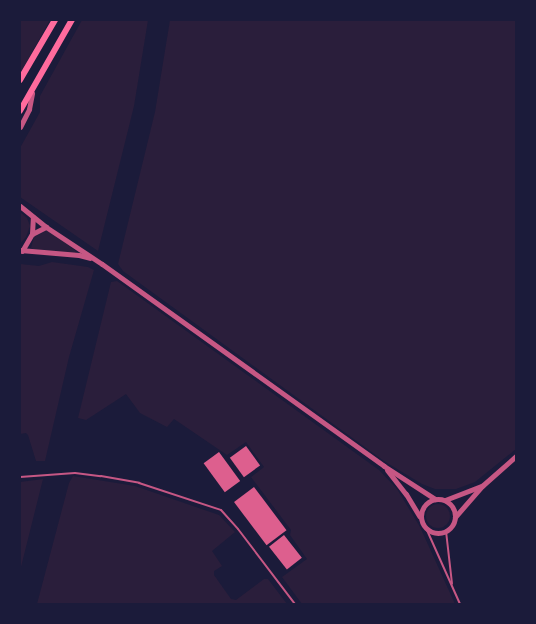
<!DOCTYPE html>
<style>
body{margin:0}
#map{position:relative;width:536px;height:624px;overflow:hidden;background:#1b1b3a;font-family:Lato,sans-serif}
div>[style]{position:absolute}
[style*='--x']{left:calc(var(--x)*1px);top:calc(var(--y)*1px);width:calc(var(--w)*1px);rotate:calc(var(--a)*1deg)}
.green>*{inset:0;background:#2a1e3b}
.round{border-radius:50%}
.building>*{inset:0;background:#dd5f8e;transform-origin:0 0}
.service>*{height:2px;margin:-1px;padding:0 1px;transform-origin:1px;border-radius:1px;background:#c65784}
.tertiary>*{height:5px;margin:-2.5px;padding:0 2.5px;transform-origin:2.5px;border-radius:2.5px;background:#c65784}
.tertiary>.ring{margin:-2.5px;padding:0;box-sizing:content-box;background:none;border:5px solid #c65784;border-radius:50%}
.secondary>*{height:5.5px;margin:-2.75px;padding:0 2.75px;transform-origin:2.75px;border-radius:2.75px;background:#ff6b9d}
span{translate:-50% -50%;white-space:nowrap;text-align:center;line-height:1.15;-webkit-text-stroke:4px #1b1b3a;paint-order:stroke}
.frame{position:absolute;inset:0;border:21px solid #1b1b3a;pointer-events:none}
</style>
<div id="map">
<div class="green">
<i style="clip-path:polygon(20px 20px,50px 20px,20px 74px)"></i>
<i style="clip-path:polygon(82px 20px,148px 20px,134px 106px,98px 251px,20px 197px,20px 148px,40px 112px,40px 96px)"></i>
<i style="clip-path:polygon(170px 20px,516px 20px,516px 449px,475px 482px,456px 489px,435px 489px,422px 484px,384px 461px,123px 271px,118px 264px,155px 112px)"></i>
<i style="clip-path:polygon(20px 212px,27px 218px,30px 226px,26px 237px,20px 244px)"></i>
<i style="clip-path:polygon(48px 230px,76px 251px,75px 253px,35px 250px,31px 248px,34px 237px)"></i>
<i style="clip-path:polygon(52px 262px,88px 267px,94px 270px,69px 357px,45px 461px,36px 461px,28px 435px,26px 433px,20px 434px,20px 264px,39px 266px)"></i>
<i style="clip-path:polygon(117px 281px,379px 470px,397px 489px,420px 527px,455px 604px,302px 604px,282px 577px,307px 559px,290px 535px,291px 530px,251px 477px,264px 467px,246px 442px,227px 455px,174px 419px,167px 427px,140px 413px,126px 394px,86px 420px,78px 418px,111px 282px)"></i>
<i style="clip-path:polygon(73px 476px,135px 486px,219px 515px,235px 532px,212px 551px,222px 566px,214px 571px,214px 575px,231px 599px,236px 600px,264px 579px,268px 579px,287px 604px,37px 604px,69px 483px)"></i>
<i style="clip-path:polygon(43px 479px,20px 571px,20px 482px)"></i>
<i class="round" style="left:426px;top:504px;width:24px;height:24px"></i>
</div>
<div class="building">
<i style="left:246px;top:446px;width:24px;height:20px;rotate:54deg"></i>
<i style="left:219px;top:452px;width:36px;height:19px;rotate:54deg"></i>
<i style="left:254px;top:487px;width:54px;height:25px;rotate:53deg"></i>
<i style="left:284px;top:535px;width:29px;height:19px;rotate:52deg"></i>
</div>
<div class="service">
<i style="--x:20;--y:477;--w:55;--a:-4.2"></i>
<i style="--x:75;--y:473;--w:26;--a:7"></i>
<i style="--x:101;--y:476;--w:39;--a:10"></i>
<i style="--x:139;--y:483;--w:86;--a:18.2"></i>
<i style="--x:221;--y:510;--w:25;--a:48"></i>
<i style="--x:238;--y:529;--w:94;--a:52.8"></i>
<i style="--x:426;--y:528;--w:83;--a:65.9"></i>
<i style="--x:446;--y:531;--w:53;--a:83.5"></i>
</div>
<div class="tertiary">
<i style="--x:20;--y:127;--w:20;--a:-63"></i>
<i style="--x:29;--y:109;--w:16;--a:-79"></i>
<i style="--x:20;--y:206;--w:33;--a:39"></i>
<i style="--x:46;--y:227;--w:67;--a:33.5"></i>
<i style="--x:102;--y:264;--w:347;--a:35.6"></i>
<i style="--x:384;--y:466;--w:61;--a:32.9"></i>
<i style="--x:32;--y:234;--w:17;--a:-87"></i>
<i style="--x:20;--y:250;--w:59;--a:4.8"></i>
<i style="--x:79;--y:255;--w:11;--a:15"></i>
<i style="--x:22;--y:251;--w:20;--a:-60"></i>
<i style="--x:32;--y:234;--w:16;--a:-27"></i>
<i style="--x:387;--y:470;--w:31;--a:52"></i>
<i style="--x:406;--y:494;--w:26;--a:59"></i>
<i class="ring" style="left:421px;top:499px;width:29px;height:29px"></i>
<i style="--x:445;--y:500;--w:40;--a:-21"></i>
<i style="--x:482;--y:486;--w:45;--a:-41.4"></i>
<i style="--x:455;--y:517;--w:40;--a:-49"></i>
</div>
<div class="secondary">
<i style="--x:20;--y:80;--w:69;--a:-59.7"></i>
<i style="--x:20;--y:111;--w:105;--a:-60.3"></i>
</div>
<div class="frame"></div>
</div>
